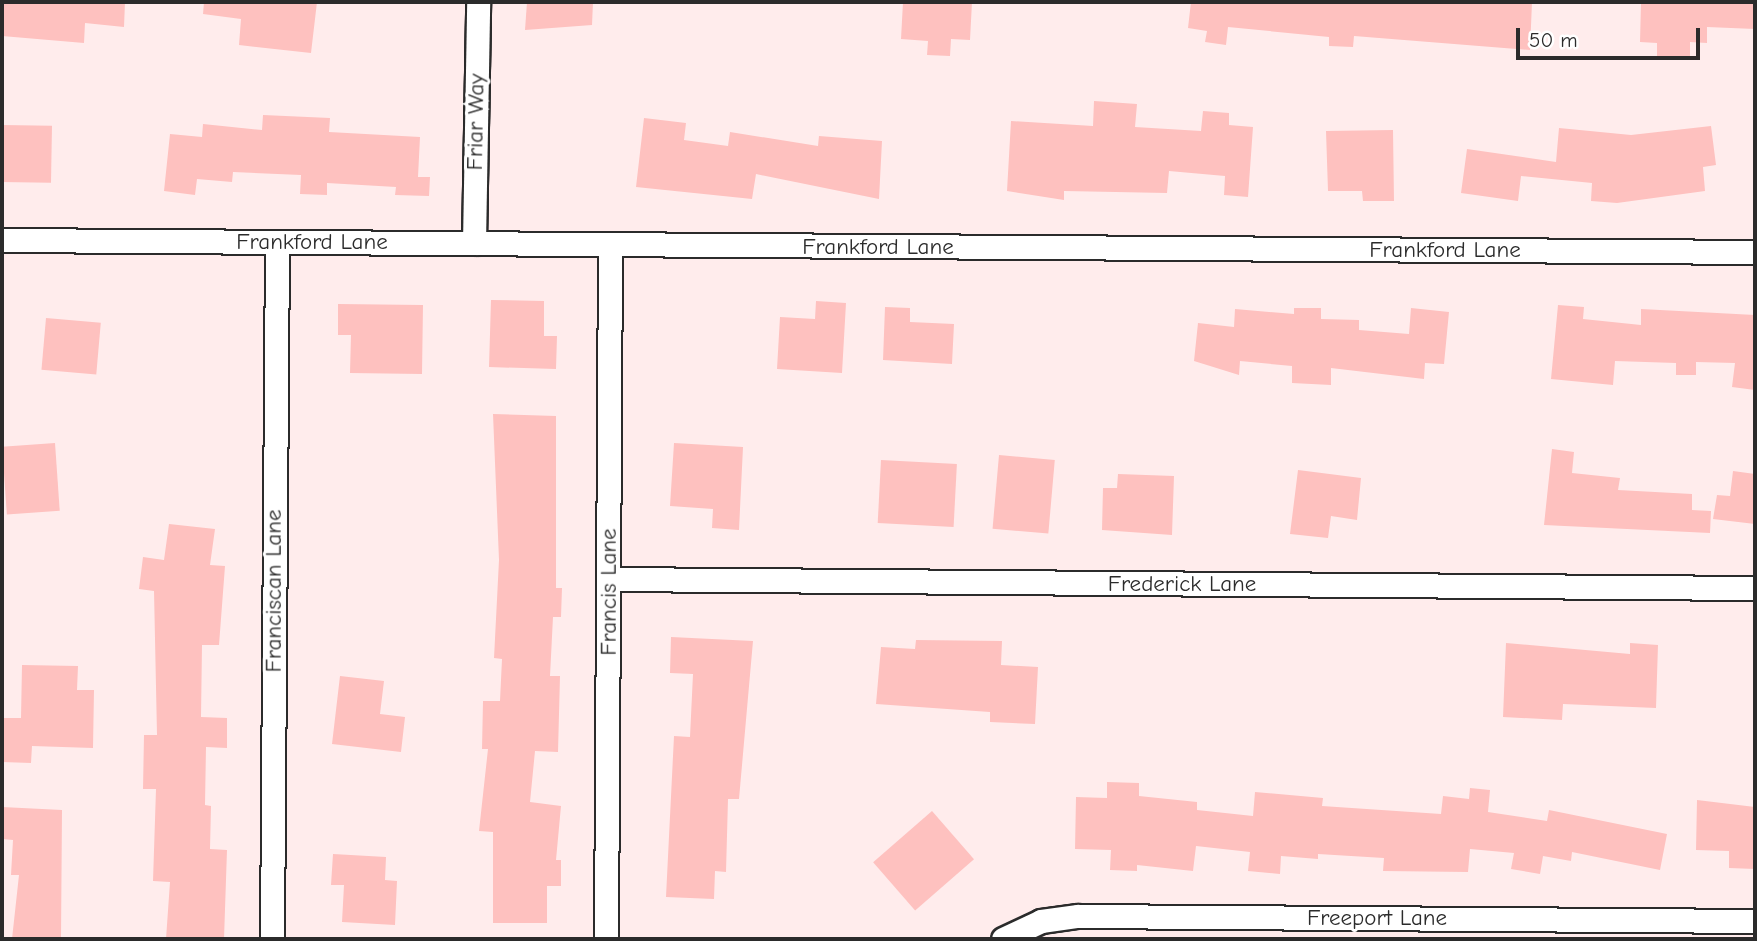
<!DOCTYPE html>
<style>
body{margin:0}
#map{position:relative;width:1757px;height:941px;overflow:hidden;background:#ffecec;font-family:"Comic Neue",sans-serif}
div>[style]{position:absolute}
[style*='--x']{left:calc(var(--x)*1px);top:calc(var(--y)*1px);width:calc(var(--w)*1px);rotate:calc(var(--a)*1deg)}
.building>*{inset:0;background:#fec1bf;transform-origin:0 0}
.roads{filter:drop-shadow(2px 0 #2b2b2b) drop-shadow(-2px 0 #2b2b2b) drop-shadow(0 2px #2b2b2b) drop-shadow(0 -2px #2b2b2b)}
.minor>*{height:23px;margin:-11.5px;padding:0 11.5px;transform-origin:11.5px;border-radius:11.5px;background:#fff}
span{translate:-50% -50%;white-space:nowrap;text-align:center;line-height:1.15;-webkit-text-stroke:6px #fff;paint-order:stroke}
.street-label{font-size:23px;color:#2b2b2b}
.frame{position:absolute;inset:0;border:4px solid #2b2b2b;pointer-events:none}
.scale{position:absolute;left:1516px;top:28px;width:184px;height:32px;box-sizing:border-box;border:4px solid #2b2b2b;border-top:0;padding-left:9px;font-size:21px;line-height:24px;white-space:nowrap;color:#2b2b2b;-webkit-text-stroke:5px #fff;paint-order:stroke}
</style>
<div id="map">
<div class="building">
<i style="clip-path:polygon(2px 2px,125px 2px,124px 27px,85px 23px,84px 43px,2px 36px)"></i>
<i style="clip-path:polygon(204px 2px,317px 2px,311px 53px,239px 45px,241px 19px,203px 14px)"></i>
<i style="clip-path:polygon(527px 2px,593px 2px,592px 25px,525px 30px)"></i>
<i style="clip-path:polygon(903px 2px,972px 2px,970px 40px,951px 39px,950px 56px,927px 55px,928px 41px,901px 39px)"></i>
<i style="clip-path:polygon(1191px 2px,1532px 2px,1530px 50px,1354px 36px,1353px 47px,1329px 46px,1329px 37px,1228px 27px,1226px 45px,1205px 42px,1207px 31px,1188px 28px)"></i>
<i style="clip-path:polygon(1641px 2px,1755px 2px,1755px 29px,1707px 27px,1707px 43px,1690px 42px,1690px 57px,1657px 56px,1657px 43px,1640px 42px)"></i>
<i style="clip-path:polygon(1094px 101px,1137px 104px,1135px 127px,1201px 131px,1203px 111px,1229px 113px,1229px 125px,1253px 127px,1248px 197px,1224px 195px,1225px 176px,1169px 171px,1167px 193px,1064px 191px,1064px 200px,1007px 191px,1011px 121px,1093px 126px)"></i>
<i style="clip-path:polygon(263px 115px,330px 118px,329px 132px,420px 137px,418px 177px,430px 177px,429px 196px,395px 195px,396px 187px,327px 183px,327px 195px,300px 194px,301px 175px,233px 172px,232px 182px,197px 179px,195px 195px,164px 191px,170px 134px,202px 137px,203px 124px,262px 130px)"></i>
<i style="clip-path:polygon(644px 118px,686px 123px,684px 140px,728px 146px,730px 132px,818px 146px,819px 136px,882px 141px,879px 199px,756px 174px,752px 199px,636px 187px)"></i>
<i style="left:2px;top:125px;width:50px;height:57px;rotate:1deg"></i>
<i style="clip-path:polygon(1711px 126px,1716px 165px,1703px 167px,1705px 191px,1617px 203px,1591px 201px,1592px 183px,1521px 176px,1518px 201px,1461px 193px,1467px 149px,1556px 162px,1559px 128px,1631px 135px)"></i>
<i style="clip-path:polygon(1393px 130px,1394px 201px,1363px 201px,1362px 191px,1328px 191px,1326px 131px)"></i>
<i style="clip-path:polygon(491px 300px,544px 301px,544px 336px,557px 336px,556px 369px,489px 367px)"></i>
<i style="clip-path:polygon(816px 301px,846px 303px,842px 373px,777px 369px,780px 317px,815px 319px)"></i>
<i style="clip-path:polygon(338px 304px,423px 305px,422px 374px,350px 373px,351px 335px,338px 335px)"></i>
<i style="clip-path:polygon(1558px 305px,1584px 307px,1583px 319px,1641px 325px,1641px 309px,1755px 315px,1755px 390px,1732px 387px,1735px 363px,1696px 362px,1696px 375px,1676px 375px,1676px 363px,1615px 361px,1613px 385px,1551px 379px)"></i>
<i style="clip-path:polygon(885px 307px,910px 308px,910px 322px,954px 324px,952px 364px,883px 360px)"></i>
<i style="clip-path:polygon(1294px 308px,1321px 308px,1321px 319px,1359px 320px,1359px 330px,1409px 334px,1411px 308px,1449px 312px,1444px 364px,1425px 363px,1424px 379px,1331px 368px,1331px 385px,1292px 383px,1292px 366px,1240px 361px,1239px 375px,1194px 361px,1198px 323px,1234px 327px,1235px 309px,1294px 314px)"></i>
<i style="left:46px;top:318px;width:55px;height:52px;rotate:5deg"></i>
<i style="clip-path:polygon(493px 414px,556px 416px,556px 588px,562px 588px,561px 617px,553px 617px,550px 676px,560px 676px,558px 752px,535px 751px,530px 802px,561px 806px,556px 860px,561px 860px,561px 886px,547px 886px,547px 923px,493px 923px,493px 832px,479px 831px,488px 749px,482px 749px,483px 701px,500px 701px,502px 659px,494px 658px,499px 560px)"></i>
<i style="left:55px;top:443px;width:68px;height:53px;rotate:86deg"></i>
<i style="clip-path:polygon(674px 443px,743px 447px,739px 530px,712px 528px,713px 509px,670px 506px)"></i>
<i style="clip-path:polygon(1552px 449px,1574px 452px,1572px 473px,1620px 478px,1618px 490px,1692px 494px,1692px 510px,1711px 511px,1710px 533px,1544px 525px)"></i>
<i style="left:999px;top:455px;width:56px;height:74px;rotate:5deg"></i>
<i style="left:881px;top:460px;width:76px;height:63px;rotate:3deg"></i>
<i style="clip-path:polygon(1298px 470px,1361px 478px,1357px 520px,1331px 516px,1328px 538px,1290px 534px)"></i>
<i style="clip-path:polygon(1733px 471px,1755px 474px,1755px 524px,1713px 519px,1717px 495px,1730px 496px)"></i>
<i style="clip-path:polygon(1118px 474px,1174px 476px,1172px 535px,1102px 530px,1103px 488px,1117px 488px)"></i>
<i style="clip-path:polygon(169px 524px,215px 529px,210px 565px,225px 566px,219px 645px,202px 645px,201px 717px,227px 718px,227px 748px,206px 747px,205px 805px,211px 806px,210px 849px,227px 850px,224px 939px,166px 939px,170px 882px,153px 881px,156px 789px,143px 789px,144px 735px,157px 735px,154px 591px,139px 589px,143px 557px,164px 560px)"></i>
<i style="clip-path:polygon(671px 637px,753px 641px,739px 799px,728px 799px,726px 872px,715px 871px,714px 899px,666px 897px,674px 736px,690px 737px,693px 674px,670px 673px)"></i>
<i style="clip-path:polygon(916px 640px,1002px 641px,1001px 665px,1038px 667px,1035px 724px,990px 722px,990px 712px,876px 704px,881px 647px,915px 649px)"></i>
<i style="clip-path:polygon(1506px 643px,1630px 654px,1630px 643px,1658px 645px,1656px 708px,1563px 704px,1562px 720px,1503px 717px)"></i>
<i style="clip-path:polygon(22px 665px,78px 666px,77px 690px,94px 690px,93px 748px,32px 746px,31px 763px,2px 762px,2px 718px,21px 718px)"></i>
<i style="clip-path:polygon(340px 676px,384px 681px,380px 714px,405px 717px,401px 752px,332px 744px)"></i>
<i style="clip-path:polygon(1107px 782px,1139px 783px,1139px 796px,1197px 802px,1197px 810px,1253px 816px,1255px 792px,1323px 798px,1322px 806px,1441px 814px,1443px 796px,1469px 799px,1470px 788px,1490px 790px,1488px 812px,1547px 821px,1549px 810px,1667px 834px,1660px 870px,1572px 852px,1571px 861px,1543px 856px,1540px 874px,1511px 869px,1514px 853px,1470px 849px,1468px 872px,1383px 871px,1384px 858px,1318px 854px,1318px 859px,1281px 856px,1280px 874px,1248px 871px,1250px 852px,1196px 846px,1193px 871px,1137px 865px,1137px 871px,1110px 870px,1111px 850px,1075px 849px,1076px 797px,1107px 798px)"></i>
<i style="clip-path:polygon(1697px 800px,1755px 807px,1755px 869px,1729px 868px,1729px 851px,1696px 850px)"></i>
<i style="clip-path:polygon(2px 807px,62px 810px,61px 939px,12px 939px,19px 875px,11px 875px,13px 840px,2px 839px)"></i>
<i style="left:932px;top:811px;width:64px;height:78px;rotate:49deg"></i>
<i style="clip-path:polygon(333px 854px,386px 857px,385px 880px,397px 881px,395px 925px,342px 922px,344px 885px,331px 885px)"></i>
</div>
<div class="roads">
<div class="minor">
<i style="--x:2;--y:240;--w:1753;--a:0.39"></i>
<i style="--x:474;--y:243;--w:241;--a:-89"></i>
<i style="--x:609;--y:579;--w:1146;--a:0.45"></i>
<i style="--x:272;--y:939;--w:697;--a:-89.59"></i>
<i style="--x:606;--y:939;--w:694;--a:-89.67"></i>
<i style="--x:1003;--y:939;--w:42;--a:-25.3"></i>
<i style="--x:1041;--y:921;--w:37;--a:-8"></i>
<i style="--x:1078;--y:916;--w:677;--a:0.42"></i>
</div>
</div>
<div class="street-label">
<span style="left:476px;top:122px;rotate:-89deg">Friar Way</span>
<span style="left:312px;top:242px">Frankford Lane</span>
<span style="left:878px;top:247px">Frankford Lane</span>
<span style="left:1445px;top:250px">Frankford Lane</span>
<span style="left:1182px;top:584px">Frederick Lane</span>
<span style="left:274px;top:591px;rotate:-90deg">Franciscan Lane</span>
<span style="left:609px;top:592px;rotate:-90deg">Francis Lane</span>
<span style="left:1377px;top:918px">Freeport Lane</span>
</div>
<div class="frame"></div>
<div class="scale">50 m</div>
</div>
